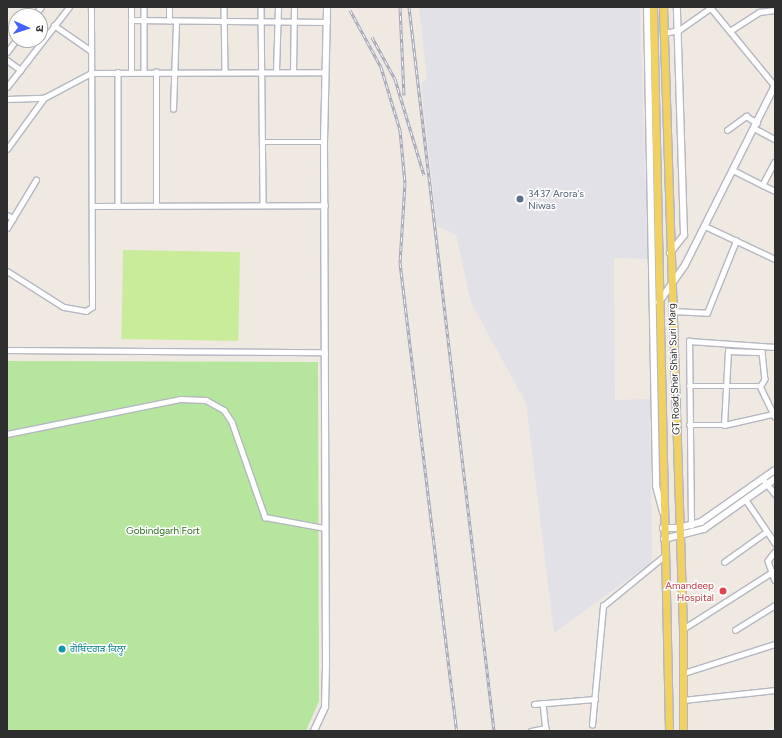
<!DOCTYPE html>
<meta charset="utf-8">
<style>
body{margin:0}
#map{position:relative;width:782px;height:738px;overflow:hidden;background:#efe9e1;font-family:Figtree,"Noto Sans Devanagari","Noto Sans Gurmukhi",sans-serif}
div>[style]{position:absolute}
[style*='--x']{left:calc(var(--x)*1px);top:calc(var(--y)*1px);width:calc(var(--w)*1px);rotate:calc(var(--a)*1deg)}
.industrial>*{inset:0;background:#e3e1e8}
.green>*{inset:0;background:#b6e59e}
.pitch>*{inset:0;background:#c9ec9a;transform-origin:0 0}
.roads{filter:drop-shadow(1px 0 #b4b7c1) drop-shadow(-1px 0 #b4b7c1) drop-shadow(0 1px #b4b7c1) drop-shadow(0 -1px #b4b7c1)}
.minor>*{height:4.5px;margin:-2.25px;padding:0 2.25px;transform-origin:2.25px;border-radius:2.25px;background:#fff}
.tertiary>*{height:5.5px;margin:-2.75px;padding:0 2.75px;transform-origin:2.75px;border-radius:2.75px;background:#fff}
.secondary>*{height:6px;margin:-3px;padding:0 3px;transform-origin:3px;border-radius:3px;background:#fff}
.primary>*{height:7px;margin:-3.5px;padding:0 3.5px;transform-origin:3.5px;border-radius:3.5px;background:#f2d163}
.rail>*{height:3px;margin-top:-1.5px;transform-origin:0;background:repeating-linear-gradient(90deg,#fff 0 4.5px,#a3a6b8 0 9px);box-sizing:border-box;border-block:1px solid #a3a6b8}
.dots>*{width:11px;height:11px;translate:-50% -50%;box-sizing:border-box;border:2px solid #fff;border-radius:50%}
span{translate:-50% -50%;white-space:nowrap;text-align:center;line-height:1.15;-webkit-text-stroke:3px #fff;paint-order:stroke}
.service-label{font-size:10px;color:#4e5e75}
.left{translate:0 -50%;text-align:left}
.street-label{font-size:10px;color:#2e2e2e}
.park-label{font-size:10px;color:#2c6e1b}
.health-label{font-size:10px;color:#be3a42}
.right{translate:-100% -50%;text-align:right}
.culture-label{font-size:10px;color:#0d838f}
.frame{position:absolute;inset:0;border:8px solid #2e2e2e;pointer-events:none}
.north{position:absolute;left:8px;top:8px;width:40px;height:40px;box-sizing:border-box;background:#fff;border:1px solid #ababab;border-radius:50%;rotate:93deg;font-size:11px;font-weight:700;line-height:16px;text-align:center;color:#2e2e2e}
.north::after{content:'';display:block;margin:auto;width:14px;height:18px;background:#4264fb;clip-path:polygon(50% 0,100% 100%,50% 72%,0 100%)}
</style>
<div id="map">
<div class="industrial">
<i style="clip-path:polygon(419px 7px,640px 7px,648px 259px,614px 258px,615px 400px,650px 399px,652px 562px,554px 633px,526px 403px,471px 303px,456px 235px,437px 226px,421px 84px,427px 78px)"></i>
</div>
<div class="green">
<i style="clip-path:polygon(7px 361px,318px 362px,319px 701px,306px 731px,7px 731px)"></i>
</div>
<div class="pitch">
<i style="left:123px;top:250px;width:117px;height:89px;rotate:1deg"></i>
</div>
<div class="roads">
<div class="minor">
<i style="--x:144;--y:7;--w:65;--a:90"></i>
<i style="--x:224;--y:7;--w:64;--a:89.1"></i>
<i style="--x:261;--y:7;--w:198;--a:89.4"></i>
<i style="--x:34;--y:16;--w:11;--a:-52"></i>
<i style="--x:131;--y:20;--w:196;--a:0.6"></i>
<i style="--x:169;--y:21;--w:14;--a:-90"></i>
<i style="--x:54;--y:25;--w:44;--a:34.8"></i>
<i style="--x:730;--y:31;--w:35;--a:-33"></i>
<i style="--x:759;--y:12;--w:16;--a:-7"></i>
<i style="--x:664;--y:33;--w:15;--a:-11"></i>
<i style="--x:679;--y:30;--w:39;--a:-35"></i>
<i style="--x:711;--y:8;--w:101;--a:50.6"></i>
<i style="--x:7;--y:52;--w:15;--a:-53"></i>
<i style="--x:7;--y:60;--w:17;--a:36"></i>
<i style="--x:276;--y:71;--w:64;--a:-88.2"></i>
<i style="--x:118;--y:72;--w:134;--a:90"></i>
<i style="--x:131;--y:72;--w:65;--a:-90"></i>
<i style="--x:293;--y:72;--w:65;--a:-89.1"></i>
<i style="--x:7;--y:87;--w:101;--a:-52.2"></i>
<i style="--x:7;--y:99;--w:37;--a:-2"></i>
<i style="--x:44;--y:98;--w:53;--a:-28"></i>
<i style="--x:91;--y:73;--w:233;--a:-0.2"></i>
<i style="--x:173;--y:109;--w:88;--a:-88"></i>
<i style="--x:754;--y:128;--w:24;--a:28"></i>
<i style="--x:727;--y:130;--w:24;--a:-36"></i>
<i style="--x:746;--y:116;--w:13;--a:32"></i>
<i style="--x:262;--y:142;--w:62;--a:0"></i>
<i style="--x:7;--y:149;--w:63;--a:-54"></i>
<i style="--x:775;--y:162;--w:26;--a:118"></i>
<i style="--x:763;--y:185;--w:13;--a:27"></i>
<i style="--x:733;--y:170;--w:34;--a:27"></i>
<i style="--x:92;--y:206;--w:233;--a:-0.2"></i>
<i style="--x:156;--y:206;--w:134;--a:-90"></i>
<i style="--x:7;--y:215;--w:7;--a:27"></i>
<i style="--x:705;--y:226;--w:77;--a:25.2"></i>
<i style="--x:7;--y:228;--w:56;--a:-58.9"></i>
<i style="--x:7;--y:271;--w:67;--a:32.3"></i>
<i style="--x:64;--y:307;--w:22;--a:10"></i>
<i style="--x:86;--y:311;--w:7;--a:-34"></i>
<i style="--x:92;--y:307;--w:300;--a:-90.2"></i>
<i style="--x:672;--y:311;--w:35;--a:3"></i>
<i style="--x:707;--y:313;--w:78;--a:-68.1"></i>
<i style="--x:7;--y:350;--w:318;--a:0.4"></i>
<i style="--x:689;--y:386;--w:71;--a:0"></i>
<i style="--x:760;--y:386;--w:34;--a:64"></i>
<i style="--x:689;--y:425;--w:35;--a:0"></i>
<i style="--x:724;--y:425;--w:74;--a:-86.9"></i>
<i style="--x:728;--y:351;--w:34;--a:2"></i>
<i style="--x:762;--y:352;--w:27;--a:84"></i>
<i style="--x:765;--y:379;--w:8;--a:120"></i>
<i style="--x:724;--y:425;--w:50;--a:-12.7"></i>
<i style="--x:7;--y:434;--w:177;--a:-11.4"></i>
<i style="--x:180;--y:399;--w:26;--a:2"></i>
<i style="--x:206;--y:400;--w:21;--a:29"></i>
<i style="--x:224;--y:410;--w:14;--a:56"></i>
<i style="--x:232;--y:422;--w:101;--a:70.8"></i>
<i style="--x:265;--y:517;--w:61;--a:10.4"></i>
<i style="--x:763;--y:479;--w:19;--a:51"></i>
<i style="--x:746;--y:500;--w:52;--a:56"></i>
<i style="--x:691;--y:526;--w:185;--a:-90.6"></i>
<i style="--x:689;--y:341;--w:86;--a:4"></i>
<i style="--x:775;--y:552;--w:11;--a:128"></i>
<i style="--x:768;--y:561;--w:20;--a:70"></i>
<i style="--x:724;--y:562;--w:52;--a:-35.5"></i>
<i style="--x:683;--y:629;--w:106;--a:-32.6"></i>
<i style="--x:735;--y:630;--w:47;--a:-32"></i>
<i style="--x:684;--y:673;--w:96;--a:-17.7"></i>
<i style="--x:683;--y:700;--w:93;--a:-6.2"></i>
<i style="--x:543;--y:703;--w:28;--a:84"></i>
<i style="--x:534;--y:704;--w:61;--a:-4.7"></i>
<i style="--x:592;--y:725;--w:120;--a:-84.7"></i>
<i style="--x:603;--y:606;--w:79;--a:-39.3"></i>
<i style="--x:531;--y:731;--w:15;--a:-11"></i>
</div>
<div class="tertiary">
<i style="--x:663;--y:528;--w:16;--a:0"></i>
<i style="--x:679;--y:528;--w:23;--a:-15"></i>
<i style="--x:701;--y:522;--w:90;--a:-35.1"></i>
<i style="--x:664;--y:539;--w:41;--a:-14"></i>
<i style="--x:704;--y:529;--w:87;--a:-35.2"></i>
<i style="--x:314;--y:731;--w:26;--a:-65"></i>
<i style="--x:325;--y:707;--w:42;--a:-88.6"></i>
<i style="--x:326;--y:665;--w:523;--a:-90.22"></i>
<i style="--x:324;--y:142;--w:135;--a:-88.7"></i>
</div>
<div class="secondary">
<i style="--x:647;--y:7;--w:479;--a:88.9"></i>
<i style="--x:656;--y:486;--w:27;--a:75"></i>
<i style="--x:670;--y:253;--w:23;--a:-52"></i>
<i style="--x:684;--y:235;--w:228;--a:-91.8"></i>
<i style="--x:659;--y:302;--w:45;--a:-54.9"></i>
<i style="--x:685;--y:265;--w:201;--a:-63.4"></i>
</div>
<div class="primary">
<i style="--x:653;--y:7;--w:724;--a:88.73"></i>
<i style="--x:663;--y:7;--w:622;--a:88.16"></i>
<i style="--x:683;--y:629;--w:102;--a:90"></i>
</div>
</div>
<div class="rail">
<i style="--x:400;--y:7;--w:88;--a:87.4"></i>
<i style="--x:409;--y:7;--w:729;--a:83.3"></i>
<i style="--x:350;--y:10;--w:65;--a:61.5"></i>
<i style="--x:381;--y:67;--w:66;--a:73.2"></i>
<i style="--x:400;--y:130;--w:53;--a:84.6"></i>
<i style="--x:405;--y:183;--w:80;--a:93.6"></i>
<i style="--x:400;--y:263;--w:471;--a:83.1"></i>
<i style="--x:372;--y:37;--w:48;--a:61.3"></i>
<i style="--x:395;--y:79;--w:100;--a:73.2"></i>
</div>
<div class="dots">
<i style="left:520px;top:199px;background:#5c6f8a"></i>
<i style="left:723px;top:591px;background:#e0444e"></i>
<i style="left:62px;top:649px;background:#0f9aa8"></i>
</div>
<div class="service-label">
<span class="left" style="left:528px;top:199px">3437 Arora's<br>Niwas</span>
</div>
<div class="street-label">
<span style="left:674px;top:369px;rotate:-92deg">GT Road;Sher Shah Suri Marg</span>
</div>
<div class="park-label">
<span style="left:163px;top:531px">Gobindgarh Fort</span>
</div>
<div class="health-label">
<span class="right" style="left:714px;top:591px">Amandeep<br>Hospital</span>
</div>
<div class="culture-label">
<span class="left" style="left:70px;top:649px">ਗੋਬਿੰਦਗੜ ਕਿਲ੍ਹਾ</span>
</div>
<div class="frame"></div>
<div class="north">उ</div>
</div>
